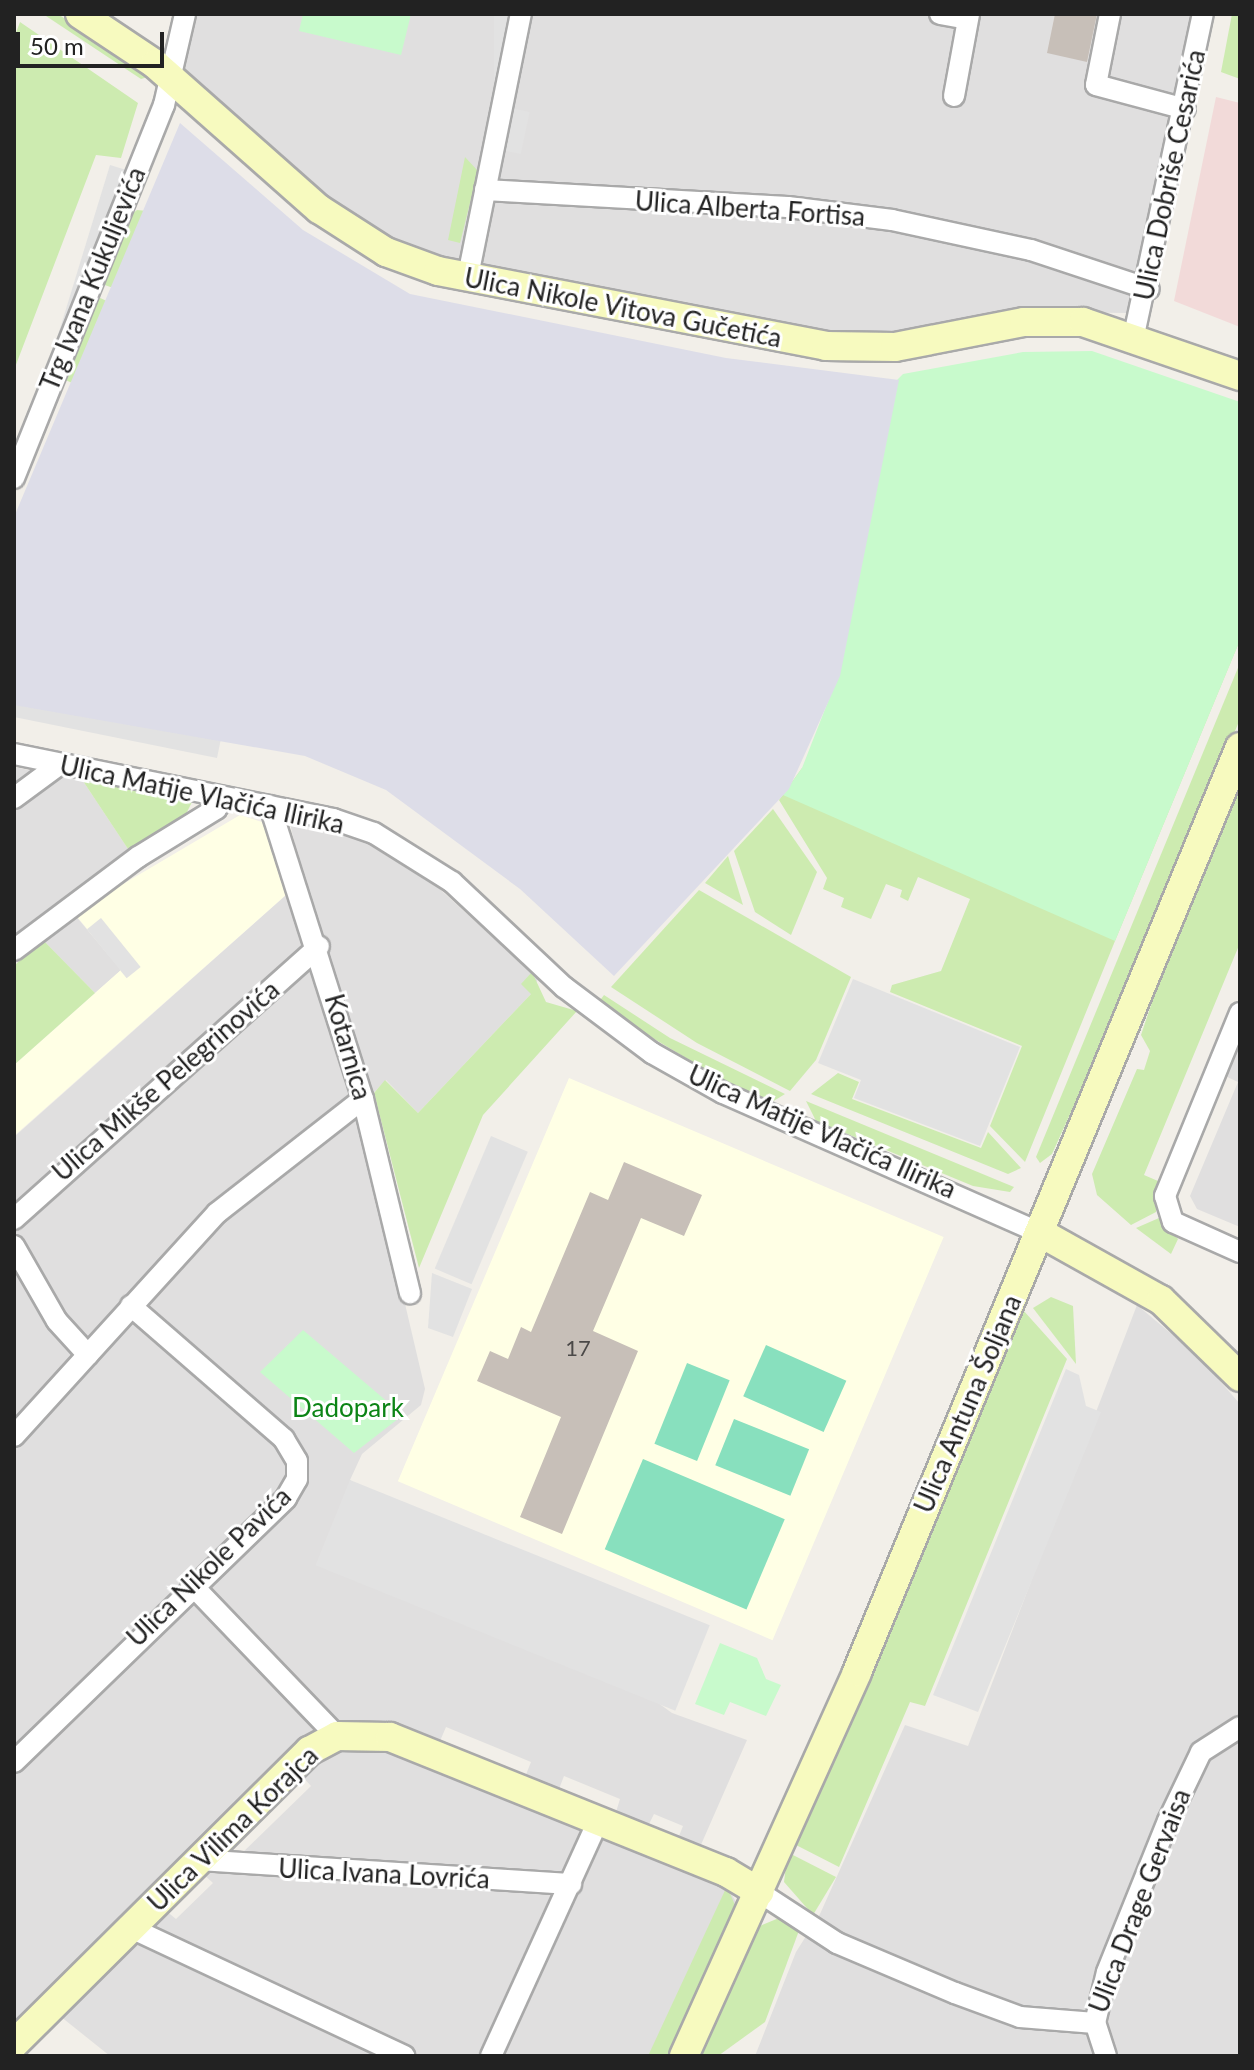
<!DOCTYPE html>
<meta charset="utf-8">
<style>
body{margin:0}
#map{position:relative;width:1254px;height:2070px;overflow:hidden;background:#f2efe9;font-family:Lato,sans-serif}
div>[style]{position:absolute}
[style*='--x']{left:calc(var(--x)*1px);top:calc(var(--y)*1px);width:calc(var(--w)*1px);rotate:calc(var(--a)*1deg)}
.residential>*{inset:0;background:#e0dfdf}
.commercial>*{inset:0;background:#f2dad9}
.education>*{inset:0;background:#ffffe5;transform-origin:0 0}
.grass>*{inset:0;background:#cdebb0;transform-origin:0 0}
.park>*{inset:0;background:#c8facc}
.pitch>*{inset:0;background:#88e0be;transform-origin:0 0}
.parking>*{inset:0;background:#e2e2e2;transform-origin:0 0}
.plaza>*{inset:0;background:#dddde8}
.building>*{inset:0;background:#c7bfb8}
.roads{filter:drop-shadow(2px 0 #a9a9a9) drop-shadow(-2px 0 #a9a9a9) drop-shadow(0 2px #a9a9a9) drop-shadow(0 -2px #a9a9a9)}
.street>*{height:20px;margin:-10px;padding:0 10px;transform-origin:10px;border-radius:10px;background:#fff}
.secondary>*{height:28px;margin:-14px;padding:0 14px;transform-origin:14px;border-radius:14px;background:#f7fabf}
span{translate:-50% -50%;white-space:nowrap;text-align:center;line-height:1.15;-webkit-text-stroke:6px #fff;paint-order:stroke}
.number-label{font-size:22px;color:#4b4948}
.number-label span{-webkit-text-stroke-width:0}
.street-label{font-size:26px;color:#222}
.park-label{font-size:26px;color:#0c8416}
.frame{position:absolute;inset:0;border:16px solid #222;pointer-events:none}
.scale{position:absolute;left:16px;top:32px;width:148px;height:36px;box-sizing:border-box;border:4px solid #222;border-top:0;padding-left:10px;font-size:24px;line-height:28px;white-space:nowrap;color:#222;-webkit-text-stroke:6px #fff;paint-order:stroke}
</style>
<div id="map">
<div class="residential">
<i style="clip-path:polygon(194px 14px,1192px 14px,1138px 296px,1126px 313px,1047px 312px,856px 338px,406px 249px,322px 196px,187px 76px,183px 67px)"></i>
<i style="clip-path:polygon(14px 767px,83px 781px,130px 852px,64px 902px,121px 970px,95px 993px,31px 928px,14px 943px)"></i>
<i style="clip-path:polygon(289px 819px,357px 833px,408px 860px,538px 979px,531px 994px,418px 1113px,386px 1080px,359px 1108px,425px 1389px,421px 1405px,362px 1454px,350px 1480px,672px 1713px,747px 1740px,700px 1847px,677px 1841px,683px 1826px,654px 1814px,649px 1824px,616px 1812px,620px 1799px,564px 1776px,559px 1789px,525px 1777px,531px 1762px,446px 1727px,440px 1741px,391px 1723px,337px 1721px,308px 1734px,14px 2032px,14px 1137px,303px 880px)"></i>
<i style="clip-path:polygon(1240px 1030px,1240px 1227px,1197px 1209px,1190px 1196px,1238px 1082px,1221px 1074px)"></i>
<i style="clip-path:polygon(1137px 1305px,1199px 1357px,1240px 1404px,1240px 2056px,755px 2056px,796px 1952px,820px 1914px,905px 1725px,968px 1746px)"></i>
<i style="clip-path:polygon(378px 1743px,727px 1886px,736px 1902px,673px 2056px,110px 2056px,60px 2016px,165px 1910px,176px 1919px,213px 1883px,202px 1873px,226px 1849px,237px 1858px,311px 1786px,300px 1774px,334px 1751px)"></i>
</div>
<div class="commercial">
<i style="clip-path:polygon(1216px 97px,1240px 103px,1240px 327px,1174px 301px)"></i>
</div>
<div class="education">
<i style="clip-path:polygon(240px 815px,262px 822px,288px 893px,14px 1136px,14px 1065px,121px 970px,74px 913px)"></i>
<i style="left:569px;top:1078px;width:407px;height:438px;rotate:23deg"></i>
</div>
<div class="grass">
<i style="clip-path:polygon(43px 14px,58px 14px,148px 77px,141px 79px)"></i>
<i style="clip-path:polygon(1232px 14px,1240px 14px,1240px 79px,1221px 72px)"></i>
<i style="clip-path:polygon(20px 22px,138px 103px,121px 158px,96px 155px,14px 370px,14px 38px)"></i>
<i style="clip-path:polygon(465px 157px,478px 171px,460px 243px,448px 240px)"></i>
<i style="clip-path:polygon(137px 210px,147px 211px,116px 289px,102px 284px,126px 219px)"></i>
<i style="left:96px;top:296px;width:17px;height:89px;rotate:25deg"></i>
<i style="clip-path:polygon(1240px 640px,1115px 941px,1025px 1162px,990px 1126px,1022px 1046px,890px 992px,892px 985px,941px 971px,970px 899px,918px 877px,908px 901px,900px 897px,902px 890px,886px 884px,871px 919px,841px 907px,844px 898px,823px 889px,827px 878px,779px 800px,802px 768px)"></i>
<i style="clip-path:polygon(1240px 663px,1240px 719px,1146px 947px,1052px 1154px,1040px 1163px,1036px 1157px)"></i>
<i style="clip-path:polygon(1240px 779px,1240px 943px,1144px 1175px,1158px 1181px,1156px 1212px,1131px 1225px,1097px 1195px,1092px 1174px,1137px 1069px,1144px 1070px,1150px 1051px,1141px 1035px,1161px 975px)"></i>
<i style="clip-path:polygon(83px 781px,193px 800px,183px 820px,130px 852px)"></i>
<i style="clip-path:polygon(773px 809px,817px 872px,791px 935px,755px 912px,734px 851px)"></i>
<i style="clip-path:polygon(728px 856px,743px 905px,705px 883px)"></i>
<i style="clip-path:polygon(699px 890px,851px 977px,816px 1060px,790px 1091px,697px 1043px,611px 987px)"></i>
<i style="clip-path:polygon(42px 939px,95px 993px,14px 1065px,14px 966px)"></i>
<i style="clip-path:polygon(532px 972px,546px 1002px,577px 1011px,483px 1115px,419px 1268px,374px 1093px,385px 1080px,418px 1113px,531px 994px,521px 984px)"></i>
<i style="clip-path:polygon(604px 995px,670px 1038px,785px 1094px,772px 1102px,721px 1079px,611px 1013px,598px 1003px)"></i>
<i style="clip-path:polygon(838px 1073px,859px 1082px,852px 1099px,981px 1148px,988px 1132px,1021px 1168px,1008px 1174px,811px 1094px)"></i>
<i style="clip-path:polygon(806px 1101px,1014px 1187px,1010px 1192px,973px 1186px,816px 1121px)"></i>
<i style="clip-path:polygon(1159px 1218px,1178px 1239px,1171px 1254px,1136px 1228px)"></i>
<i style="clip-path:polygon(1051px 1297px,1073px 1306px,1076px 1364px,1033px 1308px)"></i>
<i style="clip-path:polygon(1023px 1310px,1067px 1359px,925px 1706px,910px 1702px,839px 1867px,796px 1845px)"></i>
<i style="clip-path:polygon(793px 1855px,836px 1877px,813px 1915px,784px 1882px,787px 1857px)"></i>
<i style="clip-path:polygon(727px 1886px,737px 1910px,673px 2056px,648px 2056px)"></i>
<i style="clip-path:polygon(779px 1918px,800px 1928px,765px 2022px,718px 2056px,697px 2056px,755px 1928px)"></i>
</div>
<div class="park">
<i style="clip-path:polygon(303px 14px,411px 14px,401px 55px,299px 31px)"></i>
<i style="clip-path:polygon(1092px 351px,1240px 402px,1240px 640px,1115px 941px,783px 795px,802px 768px,838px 676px,895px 382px,903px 374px,1023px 352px)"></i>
<i style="clip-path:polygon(303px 1330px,403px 1415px,354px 1453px,260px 1372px)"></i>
<i style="clip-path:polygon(720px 1643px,757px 1658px,766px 1679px,781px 1685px,766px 1716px,730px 1702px,724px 1715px,695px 1704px)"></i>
</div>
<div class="pitch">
<i style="left:766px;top:1345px;width:88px;height:56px;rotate:24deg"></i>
<i style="left:687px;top:1363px;width:46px;height:87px;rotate:22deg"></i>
<i style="left:734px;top:1419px;width:81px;height:50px;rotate:22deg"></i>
<i style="left:643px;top:1459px;width:154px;height:98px;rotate:23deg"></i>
</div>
<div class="parking">
<i style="left:494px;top:14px;width:15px;height:117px"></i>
<i style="left:511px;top:108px;width:19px;height:43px;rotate:12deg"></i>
<i style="left:110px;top:165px;width:17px;height:213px;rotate:17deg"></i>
<i style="clip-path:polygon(14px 629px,232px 685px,217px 758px,14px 717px)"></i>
<i style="left:101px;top:918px;width:63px;height:18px;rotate:51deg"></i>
<i style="clip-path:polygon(853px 979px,1020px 1047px,980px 1146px,854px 1098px,861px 1080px,818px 1063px)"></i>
<i style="left:491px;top:1136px;width:40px;height:144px;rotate:23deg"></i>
<i style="clip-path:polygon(432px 1273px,472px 1289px,453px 1337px,428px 1328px)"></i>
<i style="clip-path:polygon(1066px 1369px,1079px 1375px,1086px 1406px,1101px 1412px,978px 1712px,933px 1695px)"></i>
<i style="left:350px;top:1480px;width:388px;height:92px;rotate:22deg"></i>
</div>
<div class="plaza">
<i style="clip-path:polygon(180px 123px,303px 230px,410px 294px,726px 358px,899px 380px,840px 676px,789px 789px,614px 976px,520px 889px,386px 790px,305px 756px,14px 705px,14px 517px)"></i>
</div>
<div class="building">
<i style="clip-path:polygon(1055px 14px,1097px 14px,1087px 62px,1047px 53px)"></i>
<i style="clip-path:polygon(624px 1162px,702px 1195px,684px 1236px,641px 1218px,593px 1331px,638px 1351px,562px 1534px,520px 1517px,561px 1417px,477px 1381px,490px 1351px,508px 1359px,521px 1327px,531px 1332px,590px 1192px,608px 1200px)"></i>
</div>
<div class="roads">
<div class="street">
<i style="--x:940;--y:14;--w:28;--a:10"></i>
<i style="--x:1110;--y:14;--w:72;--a:101.2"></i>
<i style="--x:1096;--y:85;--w:92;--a:15.1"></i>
<i style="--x:954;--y:96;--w:83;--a:-79.6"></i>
<i style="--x:485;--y:190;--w:303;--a:3.2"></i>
<i style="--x:788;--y:207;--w:105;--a:7.1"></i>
<i style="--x:892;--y:220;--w:142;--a:12.2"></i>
<i style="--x:1031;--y:250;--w:124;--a:18.3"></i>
<i style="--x:468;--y:276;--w:267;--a:-78.6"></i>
<i style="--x:1134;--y:335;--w:328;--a:-77.9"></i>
<i style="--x:14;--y:478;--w:402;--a:-68.1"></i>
<i style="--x:164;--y:105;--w:93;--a:-77"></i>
<i style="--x:14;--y:754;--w:326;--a:11.5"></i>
<i style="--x:333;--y:819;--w:43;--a:18.9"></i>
<i style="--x:374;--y:833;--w:92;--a:32.1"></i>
<i style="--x:452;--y:882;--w:154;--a:43.2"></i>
<i style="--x:564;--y:987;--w:110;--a:36.9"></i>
<i style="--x:652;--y:1053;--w:81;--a:29.4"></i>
<i style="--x:723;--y:1093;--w:347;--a:23.8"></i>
<i style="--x:14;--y:798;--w:57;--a:-36.5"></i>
<i style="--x:270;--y:806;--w:307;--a:72.4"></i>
<i style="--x:363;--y:1099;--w:200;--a:76.4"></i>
<i style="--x:14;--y:950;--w:155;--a:-36.9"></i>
<i style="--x:138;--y:857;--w:92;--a:-31.6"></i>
<i style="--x:216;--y:809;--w:14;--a:-56"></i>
<i style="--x:1240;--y:1013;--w:198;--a:112.3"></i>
<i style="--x:1165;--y:1196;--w:27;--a:73"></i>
<i style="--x:1173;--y:1222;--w:73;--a:24.1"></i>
<i style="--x:14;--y:1219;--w:409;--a:-41.8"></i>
<i style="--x:14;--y:1246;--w:86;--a:60.2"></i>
<i style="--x:57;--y:1321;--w:46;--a:47.6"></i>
<i style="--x:14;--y:1436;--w:302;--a:-47.7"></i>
<i style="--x:217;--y:1213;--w:185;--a:-38"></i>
<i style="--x:191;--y:1584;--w:211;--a:46.2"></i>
<i style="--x:14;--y:1762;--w:379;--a:-44.1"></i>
<i style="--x:286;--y:1498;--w:22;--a:-60"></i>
<i style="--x:297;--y:1479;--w:18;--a:-90"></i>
<i style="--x:297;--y:1461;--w:26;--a:-121"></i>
<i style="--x:284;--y:1439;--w:203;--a:-139"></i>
<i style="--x:198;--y:1860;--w:374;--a:3.7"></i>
<i style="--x:759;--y:1892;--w:93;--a:33.2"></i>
<i style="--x:837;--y:1943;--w:128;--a:23"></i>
<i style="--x:955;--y:1993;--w:69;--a:20.3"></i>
<i style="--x:1020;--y:2017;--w:75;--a:4.6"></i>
<i style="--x:131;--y:1928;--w:302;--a:25.1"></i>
<i style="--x:491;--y:2056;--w:258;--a:-65.5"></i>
<i style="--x:1106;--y:2056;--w:35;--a:-108"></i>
<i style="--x:1095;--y:2023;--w:52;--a:-76.8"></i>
<i style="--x:1107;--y:1972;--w:163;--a:-68"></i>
<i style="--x:1168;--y:1821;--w:76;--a:-64.4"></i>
<i style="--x:1201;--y:1752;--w:46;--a:-32.7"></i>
</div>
<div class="secondary">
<i style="--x:80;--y:14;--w:90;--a:33.7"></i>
<i style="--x:155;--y:64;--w:219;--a:41.5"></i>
<i style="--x:319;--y:209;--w:80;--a:32.7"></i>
<i style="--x:386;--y:252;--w:55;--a:20.1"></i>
<i style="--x:438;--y:271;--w:395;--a:10.9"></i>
<i style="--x:826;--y:346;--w:69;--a:0.8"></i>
<i style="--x:895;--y:347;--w:131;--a:-11"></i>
<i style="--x:1024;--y:322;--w:59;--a:0"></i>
<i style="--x:1083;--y:322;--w:166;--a:19"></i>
<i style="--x:1041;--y:1233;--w:137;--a:29.2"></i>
<i style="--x:1161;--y:1300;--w:110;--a:44.3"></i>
<i style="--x:14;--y:2044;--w:416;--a:-44.8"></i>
<i style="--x:309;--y:1751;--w:32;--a:-28"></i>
<i style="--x:337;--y:1736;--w:53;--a:1.1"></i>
<i style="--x:390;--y:1737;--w:362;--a:21.9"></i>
<i style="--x:726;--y:1872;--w:39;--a:31"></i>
<i style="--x:684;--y:2056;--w:421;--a:-65.7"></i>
<i style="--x:857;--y:1672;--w:1001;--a:-67.51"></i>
</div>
</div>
<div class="number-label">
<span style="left:578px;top:1348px">17</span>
</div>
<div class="street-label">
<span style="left:1170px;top:175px;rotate:-78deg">Ulica Dobriše Cesarića</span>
<span style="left:750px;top:209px;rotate:4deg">Ulica Alberta Fortisa</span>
<span style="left:93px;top:279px;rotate:-68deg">Trg Ivana Kukuljevića</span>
<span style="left:623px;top:308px;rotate:11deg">Ulica Nikole Vitova Gučetića</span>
<span style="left:202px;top:795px;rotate:12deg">Ulica Matije Vlačića Ilirika</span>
<span style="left:348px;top:1047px;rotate:74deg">Kotarnica</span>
<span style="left:166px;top:1081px;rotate:-41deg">Ulica Mikše Pelegrinovića</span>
<span style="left:822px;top:1132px;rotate:24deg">Ulica Matije Vlačića Ilirika</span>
<span style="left:968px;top:1404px;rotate:-67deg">Ulica Antuna Šoljana</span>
<span style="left:209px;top:1567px;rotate:-44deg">Ulica Nikole Pavića</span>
<span style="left:233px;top:1829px;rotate:-44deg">Ulica Vilima Korajca</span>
<span style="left:384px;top:1874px;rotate:3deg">Ulica Ivana Lovrića</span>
<span style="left:1140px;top:1901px;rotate:-69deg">Ulica Drage Gervaisa</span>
</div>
<div class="park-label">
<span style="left:348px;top:1408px">Dadopark</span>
</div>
<div class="frame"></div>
<div class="scale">50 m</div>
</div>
